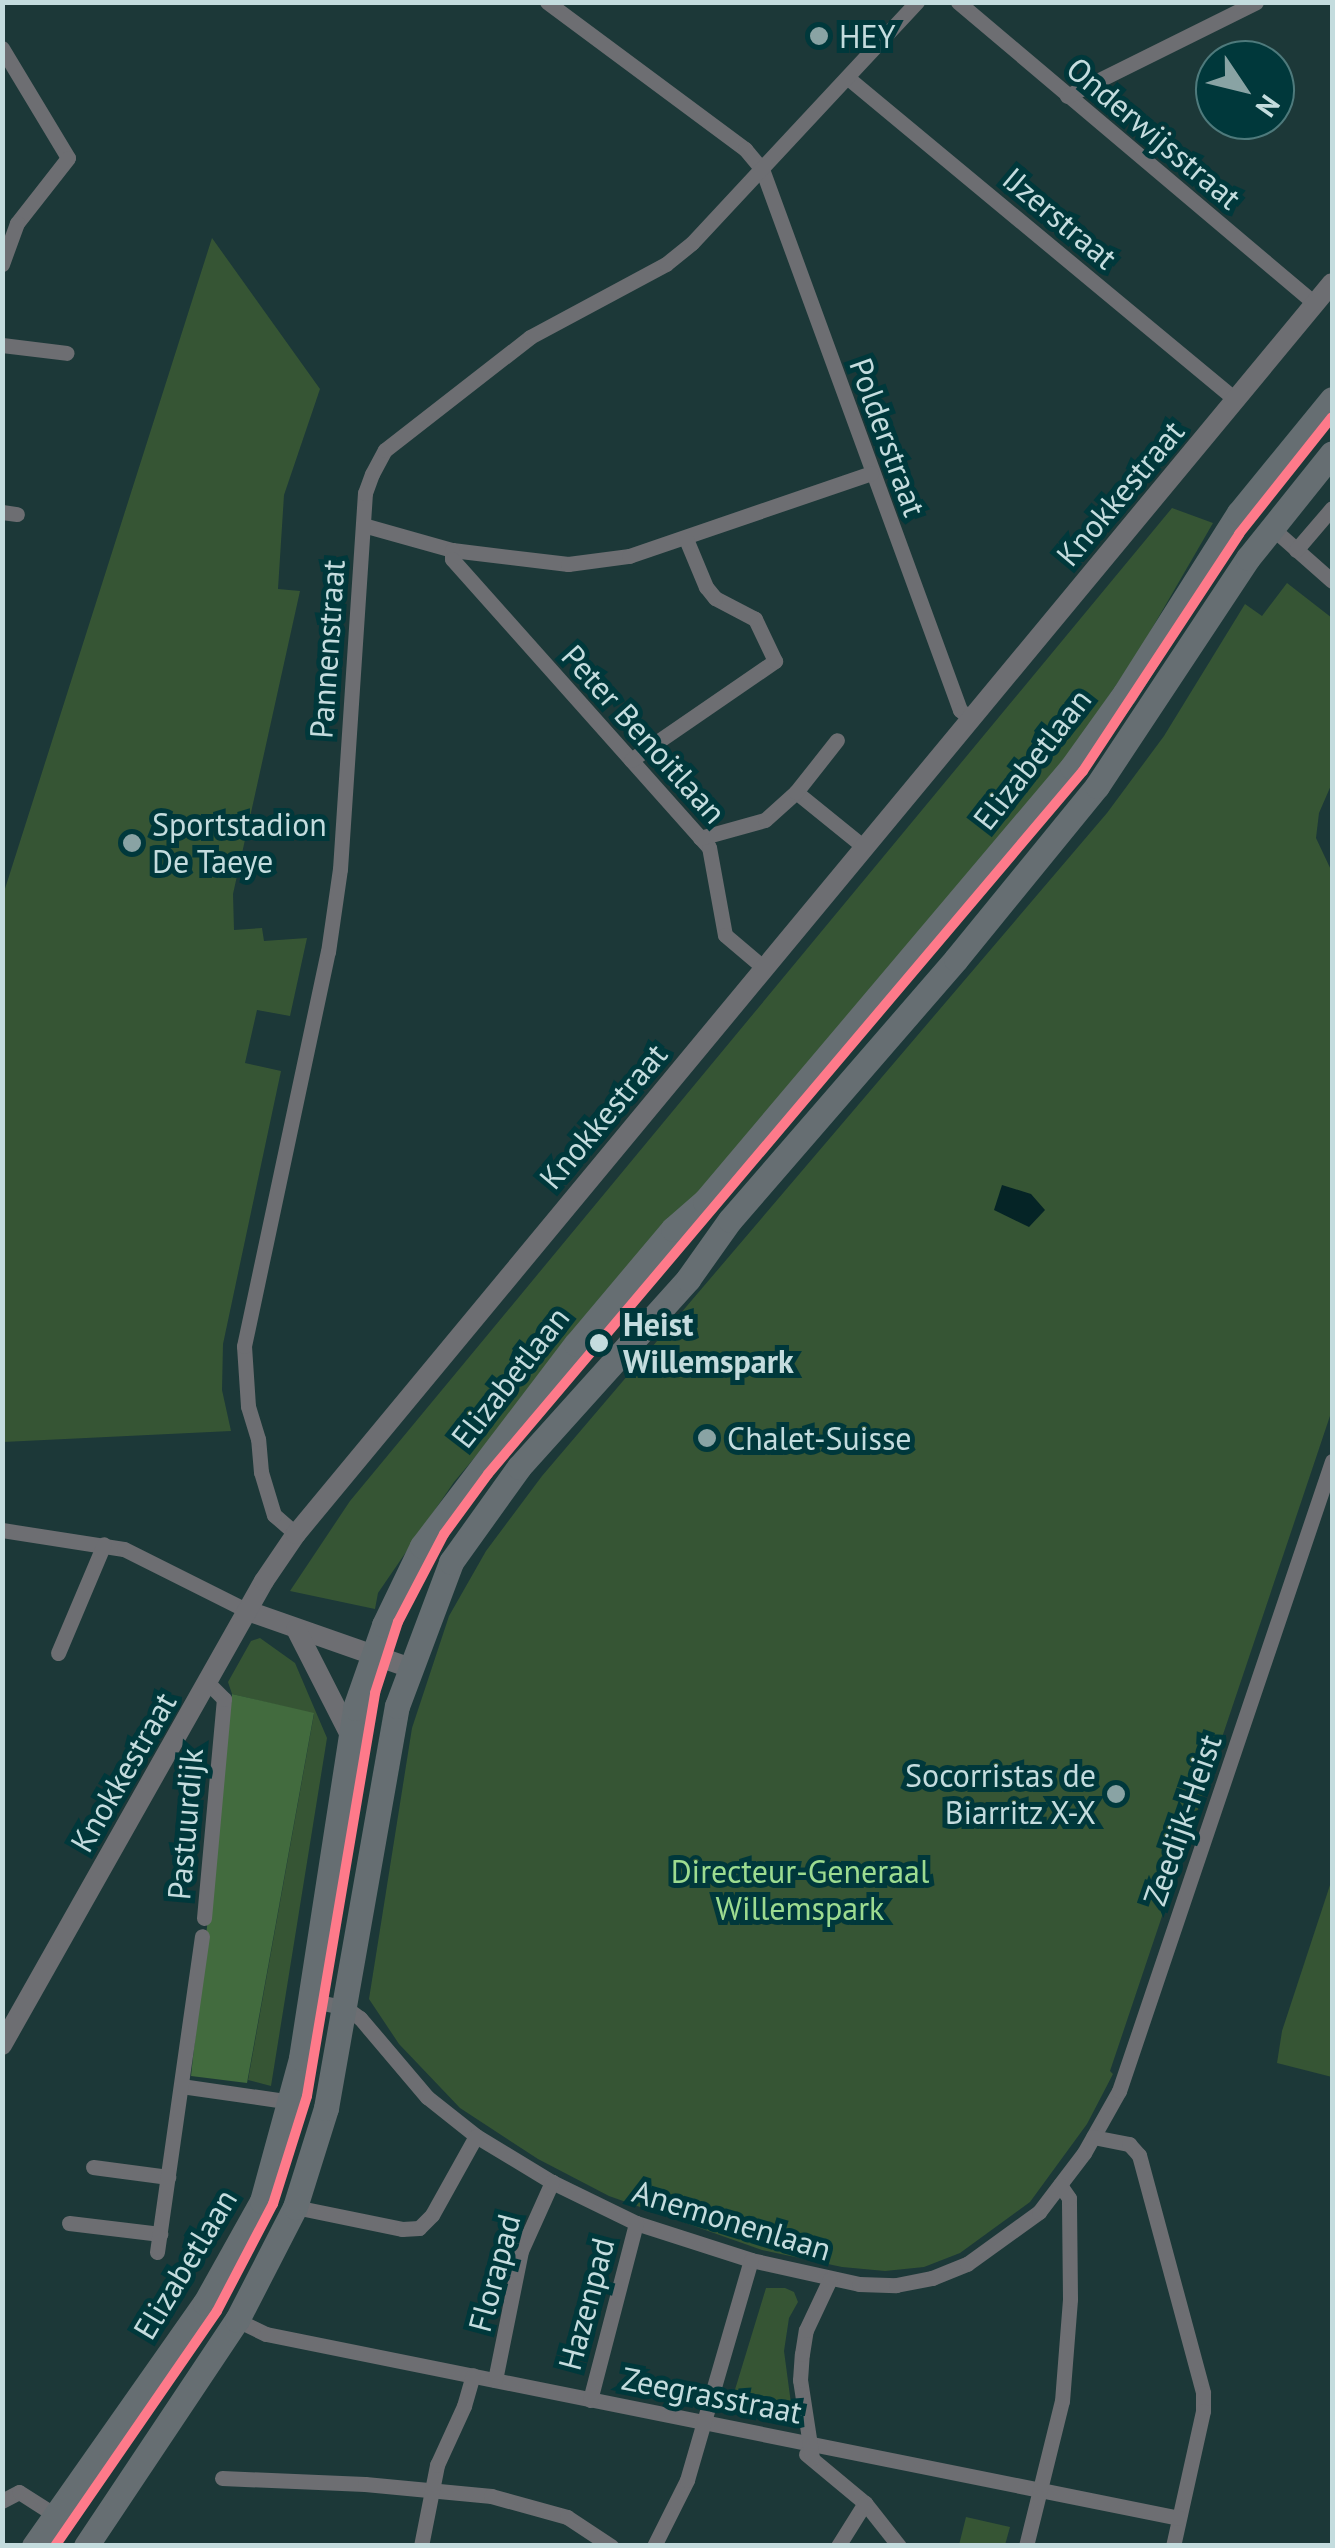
<!DOCTYPE html>
<style>
body{margin:0}
#map{position:relative;width:1335px;height:2548px;overflow:hidden;background:#1c3838;font-family:"PT Sans",sans-serif}
div>[style]{position:absolute}
[style*='--x']{left:calc(var(--x)*1px);top:calc(var(--y)*1px);width:calc(var(--w)*1px);rotate:calc(var(--a)*1deg)}
.green>*{inset:0;background:#365534}
.forest>*{inset:0;background:#426b3e}
.water>*{inset:0;background:#052426}
.minor>*{height:15px;margin:-7.5px;padding:0 7.5px;transform-origin:7.5px;border-radius:7.5px;background:#6d6e72}
.tertiary>*{height:20px;margin:-10px;padding:0 10px;transform-origin:10px;border-radius:10px;background:#6d6e72}
.primary>*{height:25px;margin:-12.5px;padding:0 12.5px;transform-origin:12.5px;border-radius:12.5px;background:#666e72}
.tram-1>*{height:10px;margin:-5px;padding:0 5px;transform-origin:5px;border-radius:5px;background:#fe7a8a}
.dots>*{width:28px;height:28px;translate:-50% -50%;box-sizing:border-box;border:5px solid #00383b;border-radius:50%}
span{translate:-50% -50%;white-space:nowrap;text-align:center;line-height:1.15;-webkit-text-stroke:10px #00383b;paint-order:stroke}
.poi-label{font-size:32px;color:#c4dcde}
.left{translate:0 -50%;text-align:left}
.right{translate:-100% -50%;text-align:right}
.street-label{font-size:32px;color:#c4dcde}
.stop-label{font-size:32px;color:#c4dcde;font-weight:700}
.park-label{font-size:32px;color:#9ddc90}
.frame{position:absolute;inset:0;border:5px solid #c4dcde;pointer-events:none}
.north{position:absolute;left:1195px;top:40px;width:100px;height:100px;box-sizing:border-box;background:#00383b;border:2px solid #4e7a7c;border-radius:50%;rotate:125deg;font-size:28px;font-weight:700;line-height:40px;text-align:center;color:#c4dcde}
.north::after{content:'';display:block;margin:auto;width:35px;height:45px;background:#89a3a4;clip-path:polygon(50% 0,100% 100%,50% 72%,0 100%)}
</style>
<div id="map">
<div class="green">
<i style="clip-path:polygon(212px 238px,320px 389px,284px 495px,278px 589px,300px 591px,233px 894px,234px 930px,262px 928px,264px 941px,307px 938px,290px 1016px,257px 1010px,245px 1063px,281px 1071px,223px 1344px,222px 1390px,231px 1431px,3px 1442px,3px 895px)"></i>
<i style="clip-path:polygon(1172px 508px,1213px 523px,1136px 656px,1069px 754px,454px 1482px,378px 1593px,375px 1609px,290px 1591px,350px 1501px)"></i>
<i style="clip-path:polygon(1287px 583px,1332px 618px,1332px 783px,1319px 813px,1316px 838px,1332px 872px,1332px 1410px,1110px 2071px,1113px 2074px,1087px 2124px,1030px 2202px,960px 2253px,924px 2267px,885px 2271px,842px 2267px,762px 2250px,609px 2196px,538px 2159px,460px 2108px,399px 2044px,369px 1999px,412px 1728px,449px 1616px,486px 1551px,542px 1476px,1107px 813px,1164px 736px,1245px 604px,1262px 616px)"></i>
<i style="clip-path:polygon(260px 1638px,295px 1663px,327px 1738px,271px 2086px,248px 2080px,314px 1714px,232px 1694px,228px 1682px,251px 1641px)"></i>
<i style="clip-path:polygon(1332px 1879px,1332px 2077px,1277px 2063px,1282px 2031px)"></i>
<i style="clip-path:polygon(766px 2288px,785px 2288px,794px 2292px,798px 2302px,789px 2318px,784px 2351px,792px 2411px,786px 2419px,730px 2406px)"></i>
<i style="clip-path:polygon(966px 2517px,1010px 2527px,1005px 2545px,959px 2545px)"></i>
</div>
<div class="forest">
<i style="clip-path:polygon(232px 1694px,314px 1713px,247px 2083px,191px 2076px)"></i>
</div>
<div class="water">
<i style="clip-path:polygon(1002px 1185px,1031px 1194px,1045px 1210px,1029px 1227px,994px 1210px)"></i>
</div>
<div class="minor">
<i style="--x:547;--y:2;--w:247;--a:36.6"></i>
<i style="--x:745;--y:149;--w:26;--a:50"></i>
<i style="--x:762;--y:169;--w:576;--a:69.9"></i>
<i style="--x:960;--y:710;--w:14;--a:39"></i>
<i style="--x:958;--y:2;--w:468;--a:40.2"></i>
<i style="--x:2;--y:48;--w:128;--a:59"></i>
<i style="--x:68;--y:158;--w:83;--a:128.1"></i>
<i style="--x:17;--y:223;--w:44;--a:110.1"></i>
<i style="--x:848;--y:78;--w:504;--a:39.69"></i>
<i style="--x:1067;--y:96;--w:211;--a:-26.4"></i>
<i style="--x:2;--y:345;--w:65;--a:7"></i>
<i style="--x:2;--y:512;--w:15;--a:8"></i>
<i style="--x:363;--y:525;--w:92;--a:15.7"></i>
<i style="--x:452;--y:550;--w:117;--a:6.9"></i>
<i style="--x:568;--y:564;--w:62;--a:-7.5"></i>
<i style="--x:629;--y:556;--w:256;--a:-18.9"></i>
<i style="--x:1271;--y:527;--w:81;--a:41.5"></i>
<i style="--x:452;--y:550;--w:9;--a:90"></i>
<i style="--x:452;--y:559;--w:386;--a:48.3"></i>
<i style="--x:709;--y:847;--w:89;--a:79.7"></i>
<i style="--x:725;--y:935;--w:51;--a:40.2"></i>
<i style="--x:1296;--y:550;--w:55;--a:-49.4"></i>
<i style="--x:631;--y:760;--w:175;--a:-34.5"></i>
<i style="--x:775;--y:661;--w:47;--a:-115.5"></i>
<i style="--x:755;--y:619;--w:45;--a:-152.3"></i>
<i style="--x:715;--y:598;--w:14;--a:-129"></i>
<i style="--x:706;--y:587;--w:52;--a:-112.6"></i>
<i style="--x:796;--y:792;--w:87;--a:39"></i>
<i style="--x:700;--y:838;--w:67;--a:-15.5"></i>
<i style="--x:765;--y:820;--w:42;--a:-42.1"></i>
<i style="--x:796;--y:792;--w:66;--a:-51.7"></i>
<i style="--x:2;--y:1530;--w:123;--a:8.9"></i>
<i style="--x:124;--y:1549;--w:139;--a:26.6"></i>
<i style="--x:296;--y:1534;--w:29;--a:-139"></i>
<i style="--x:274;--y:1515;--w:45;--a:-106.8"></i>
<i style="--x:261;--y:1472;--w:33;--a:-95"></i>
<i style="--x:258;--y:1439;--w:34;--a:-107"></i>
<i style="--x:248;--y:1406;--w:60;--a:-93.8"></i>
<i style="--x:244;--y:1346;--w:403;--a:-78"></i>
<i style="--x:328;--y:952;--w:84;--a:-81.8"></i>
<i style="--x:340;--y:869;--w:377;--a:-86.2"></i>
<i style="--x:365;--y:493;--w:20;--a:-70"></i>
<i style="--x:372;--y:474;--w:27;--a:-62"></i>
<i style="--x:385;--y:450;--w:184;--a:-37.9"></i>
<i style="--x:530;--y:337;--w:154;--a:-28.2"></i>
<i style="--x:666;--y:264;--w:33;--a:-39"></i>
<i style="--x:692;--y:243;--w:330;--a:-47"></i>
<i style="--x:58;--y:1653;--w:118;--a:-67.1"></i>
<i style="--x:204;--y:1918;--w:220;--a:-84.8"></i>
<i style="--x:224;--y:1699;--w:23;--a:-135"></i>
<i style="--x:309;--y:2000;--w:38;--a:12"></i>
<i style="--x:346;--y:2008;--w:17;--a:36"></i>
<i style="--x:360;--y:2018;--w:104;--a:49.7"></i>
<i style="--x:427;--y:2097;--w:63;--a:38.5"></i>
<i style="--x:476;--y:2136;--w:89;--a:31.2"></i>
<i style="--x:552;--y:2182;--w:93;--a:26"></i>
<i style="--x:636;--y:2223;--w:121;--a:17.8"></i>
<i style="--x:751;--y:2260;--w:111;--a:12.5"></i>
<i style="--x:859;--y:2284;--w:37;--a:2"></i>
<i style="--x:896;--y:2285;--w:37;--a:-11"></i>
<i style="--x:932;--y:2278;--w:38;--a:-22"></i>
<i style="--x:967;--y:2264;--w:89;--a:-35.8"></i>
<i style="--x:1039;--y:2212;--w:74;--a:-52.7"></i>
<i style="--x:1084;--y:2153;--w:71;--a:-60.6"></i>
<i style="--x:1119;--y:2091;--w:665;--a:-71.32"></i>
<i style="--x:181;--y:2086;--w:112;--a:8.2"></i>
<i style="--x:1093;--y:2137;--w:37;--a:11"></i>
<i style="--x:1129;--y:2144;--w:15;--a:48"></i>
<i style="--x:1139;--y:2155;--w:246;--a:74.9"></i>
<i style="--x:1203;--y:2393;--w:18;--a:90"></i>
<i style="--x:1203;--y:2411;--w:138;--a:102.5"></i>
<i style="--x:93;--y:2167;--w:76;--a:7.6"></i>
<i style="--x:295;--y:2207;--w:109;--a:11.6"></i>
<i style="--x:402;--y:2229;--w:17;--a:-3"></i>
<i style="--x:419;--y:2228;--w:18;--a:-45"></i>
<i style="--x:432;--y:2215;--w:90;--a:-60.9"></i>
<i style="--x:69;--y:2223;--w:92;--a:6.9"></i>
<i style="--x:157;--y:2252;--w:319;--a:-81.9"></i>
<i style="--x:237;--y:2320;--w:32;--a:26"></i>
<i style="--x:266;--y:2334;--w:931;--a:11.39"></i>
<i style="--x:495;--y:2380;--w:132;--a:-78.6"></i>
<i style="--x:521;--y:2251;--w:76;--a:-65.8"></i>
<i style="--x:590;--y:2400;--w:183;--a:-75.4"></i>
<i style="--x:806;--y:2454;--w:77;--a:39.7"></i>
<i style="--x:865;--y:2503;--w:55;--a:51.7"></i>
<i style="--x:812;--y:2458;--w:79;--a:-98.7"></i>
<i style="--x:800;--y:2380;--w:26;--a:-86"></i>
<i style="--x:802;--y:2354;--w:24;--a:-81"></i>
<i style="--x:806;--y:2330;--w:56;--a:-64.8"></i>
<i style="--x:222;--y:2478;--w:143;--a:2.4"></i>
<i style="--x:365;--y:2484;--w:127;--a:5.4"></i>
<i style="--x:491;--y:2496;--w:79;--a:15.4"></i>
<i style="--x:567;--y:2517;--w:53;--a:33.4"></i>
<i style="--x:2;--y:2501;--w:19;--a:-28"></i>
<i style="--x:19;--y:2492;--w:43;--a:32.6"></i>
<i style="--x:421;--y:2546;--w:83;--a:-78.8"></i>
<i style="--x:437;--y:2465;--w:65;--a:-65.4"></i>
<i style="--x:464;--y:2406;--w:32;--a:-74"></i>
<i style="--x:654;--y:2546;--w:74;--a:-63.4"></i>
<i style="--x:687;--y:2480;--w:229;--a:-73.8"></i>
<i style="--x:838;--y:2546;--w:51;--a:-57.9"></i>
<i style="--x:1026;--y:2546;--w:149;--a:-76.1"></i>
<i style="--x:1062;--y:2401;--w:102;--a:-85.5"></i>
<i style="--x:1070;--y:2299;--w:101;--a:-90.6"></i>
<i style="--x:1069;--y:2198;--w:16;--a:-125"></i>
</div>
<div class="tertiary">
<i style="--x:248;--y:1611;--w:170;--a:19.3"></i>
<i style="--x:296;--y:1629;--w:117;--a:63"></i>
<i style="--x:2;--y:2045;--w:533;--a:-60.55"></i>
<i style="--x:264;--y:1581;--w:57;--a:-55.8"></i>
<i style="--x:296;--y:1534;--w:1624;--a:-50.37"></i>
</div>
<div class="primary">
<i style="--x:34;--y:2546;--w:297;--a:-54.9"></i>
<i style="--x:205;--y:2303;--w:117;--a:-60.8"></i>
<i style="--x:262;--y:2201;--w:148;--a:-74.7"></i>
<i style="--x:301;--y:2058;--w:354;--a:-81.2"></i>
<i style="--x:355;--y:1708;--w:88;--a:-70.7"></i>
<i style="--x:384;--y:1625;--w:88;--a:-64.3"></i>
<i style="--x:422;--y:1546;--w:254;--a:-52.7"></i>
<i style="--x:576;--y:1344;--w:150;--a:-49.9"></i>
<i style="--x:673;--y:1229;--w:43;--a:-41.2"></i>
<i style="--x:705;--y:1201;--w:568;--a:-49.78"></i>
<i style="--x:1072;--y:767;--w:91;--a:-54.4"></i>
<i style="--x:1125;--y:693;--w:213;--a:-57.7"></i>
<i style="--x:1239;--y:513;--w:147;--a:-50.8"></i>
<i style="--x:86;--y:2546;--w:272;--a:-56.3"></i>
<i style="--x:237;--y:2320;--w:127;--a:-62.8"></i>
<i style="--x:295;--y:2207;--w:104;--a:-72.6"></i>
<i style="--x:326;--y:2108;--w:408;--a:-80"></i>
<i style="--x:397;--y:1706;--w:154;--a:-69.4"></i>
<i style="--x:451;--y:1562;--w:117;--a:-54.4"></i>
<i style="--x:519;--y:1467;--w:253;--a:-48"></i>
<i style="--x:688;--y:1279;--w:72;--a:-54.6"></i>
<i style="--x:730;--y:1220;--w:345;--a:-49.1"></i>
<i style="--x:956;--y:959;--w:223;--a:-50.8"></i>
<i style="--x:1097;--y:786;--w:273;--a:-56.5"></i>
<i style="--x:1248;--y:558;--w:134;--a:-51.3"></i>
</div>
<div class="tram-1">
<i style="--x:55;--y:2546;--w:285;--a:-55.4"></i>
<i style="--x:217;--y:2311;--w:121;--a:-62.4"></i>
<i style="--x:273;--y:2204;--w:113;--a:-72.5"></i>
<i style="--x:307;--y:2096;--w:409;--a:-80.4"></i>
<i style="--x:375;--y:1693;--w:75;--a:-72.1"></i>
<i style="--x:398;--y:1622;--w:99;--a:-62.4"></i>
<i style="--x:444;--y:1534;--w:74;--a:-53.7"></i>
<i style="--x:488;--y:1474;--w:921;--a:-49.76"></i>
<i style="--x:1083;--y:771;--w:284;--a:-56.6"></i>
<i style="--x:1239;--y:534;--w:149;--a:-51.5"></i>
</div>
<div class="dots">
<i style="left:819px;top:36px;background:#89a3a4"></i>
<i style="left:132px;top:843px;background:#89a3a4"></i>
<i style="left:599px;top:1343px;background:#c4dcde"></i>
<i style="left:707px;top:1438px;background:#89a3a4"></i>
<i style="left:1116px;top:1794px;background:#89a3a4"></i>
</div>
<div class="poi-label">
<span class="left" style="left:839px;top:36px">HEY</span>
<span class="left" style="left:152px;top:843px">Sportstadion<br>De Taeye</span>
<span class="left" style="left:727px;top:1438px">Chalet-Suisse</span>
<span class="right" style="left:1096px;top:1794px">Socorristas de<br>Biarritz X-X</span>
</div>
<div class="street-label">
<span style="left:1154px;top:133px;rotate:40deg">Onderwijsstraat</span>
<span style="left:1060px;top:218px;rotate:40deg">IJzerstraat</span>
<span style="left:888px;top:437px;rotate:70deg">Polderstraat</span>
<span style="left:1120px;top:493px;rotate:-50deg">Knokkestraat</span>
<span style="left:327px;top:649px;rotate:-86deg">Pannenstraat</span>
<span style="left:644px;top:734px;rotate:48deg">Peter Benoitlaan</span>
<span style="left:1032px;top:759px;rotate:-52deg">Elizabetlaan</span>
<span style="left:603px;top:1116px;rotate:-50deg">Knokkestraat</span>
<span style="left:510px;top:1377px;rotate:-52deg">Elizabetlaan</span>
<span style="left:123px;top:1772px;rotate:-60deg">Knokkestraat</span>
<span style="left:1182px;top:1820px;rotate:-71deg">Zeedijk-Heist</span>
<span style="left:185px;top:1824px;rotate:-85deg">Pastuurdijk</span>
<span style="left:732px;top:2220px;rotate:17deg">Anemonenlaan</span>
<span style="left:185px;top:2264px;rotate:-59deg">Elizabetlaan</span>
<span style="left:494px;top:2273px;rotate:-75deg">Florapad</span>
<span style="left:586px;top:2304px;rotate:-75deg">Hazenpad</span>
<span style="left:712px;top:2395px;rotate:11deg">Zeegrasstraat</span>
</div>
<div class="stop-label">
<span class="left" style="left:623px;top:1343px">Heist<br>Willemspark</span>
</div>
<div class="park-label">
<span style="left:800px;top:1890px">Directeur-Generaal<br>Willemspark</span>
</div>
<div class="frame"></div>
<div class="north">N</div>
</div>
